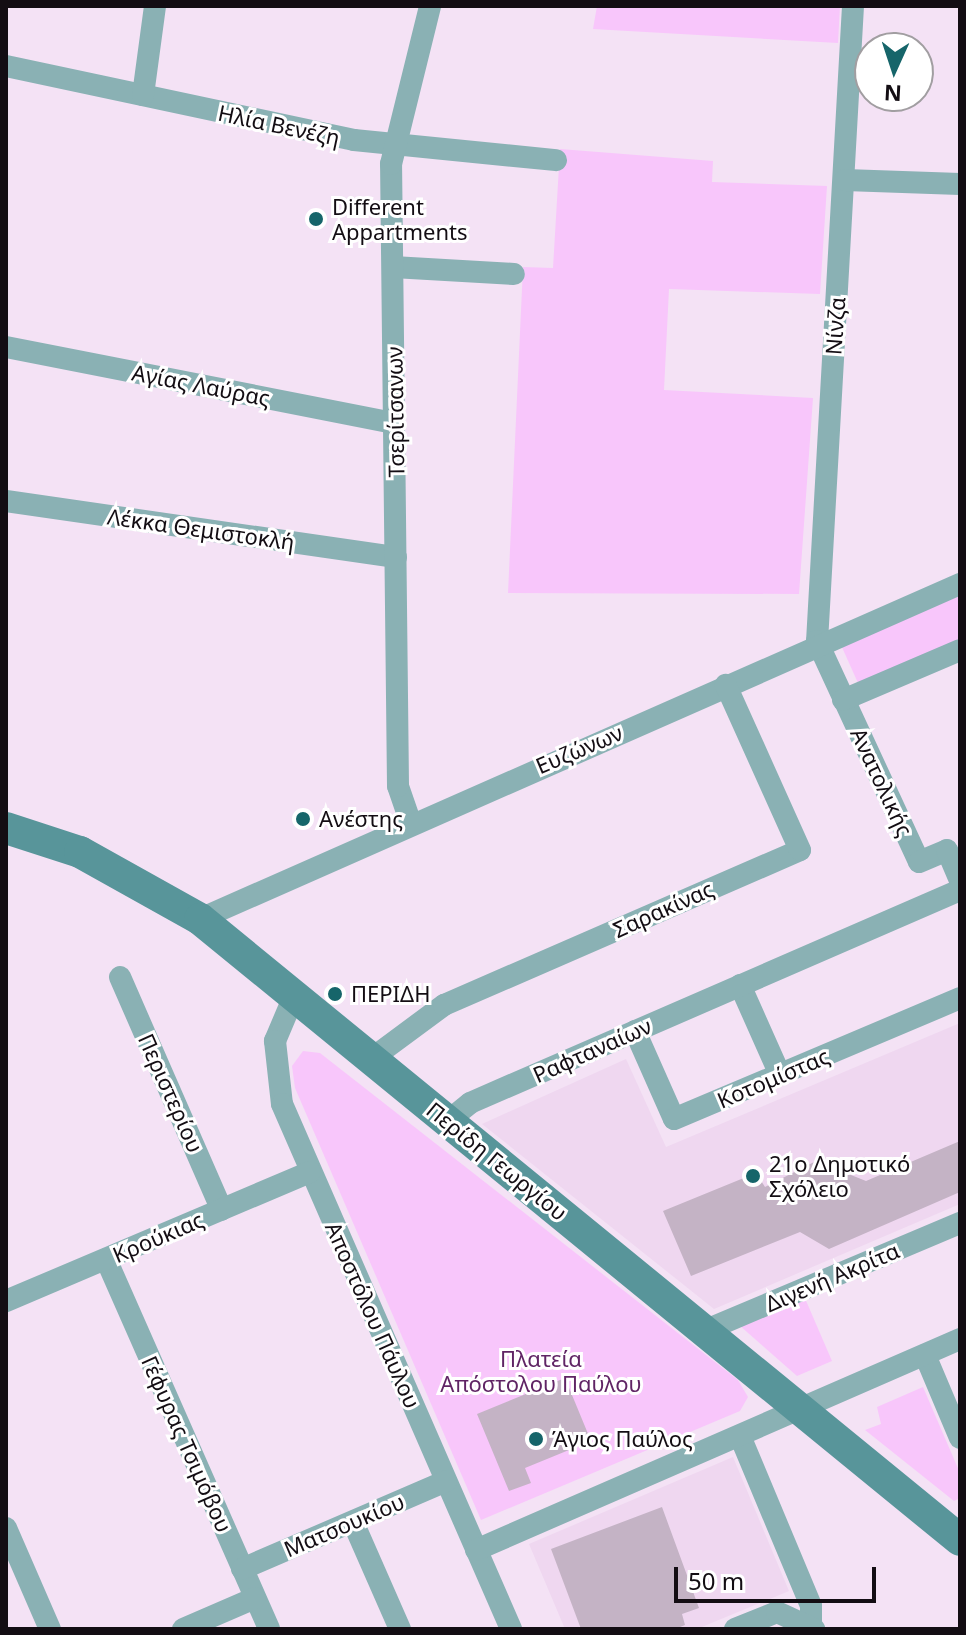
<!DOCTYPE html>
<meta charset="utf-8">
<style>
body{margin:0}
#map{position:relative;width:966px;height:1635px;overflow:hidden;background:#f4e2f5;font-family:"Noto Sans",sans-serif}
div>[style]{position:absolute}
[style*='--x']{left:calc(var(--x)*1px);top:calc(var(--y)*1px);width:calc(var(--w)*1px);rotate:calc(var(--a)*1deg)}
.built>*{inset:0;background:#efd7f0}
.green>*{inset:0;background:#f8c6fb}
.building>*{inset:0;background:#c4b3c5}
.street>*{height:22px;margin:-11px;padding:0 11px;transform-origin:11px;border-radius:11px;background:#8ab1b4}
.secondary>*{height:32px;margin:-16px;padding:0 16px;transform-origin:16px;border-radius:16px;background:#58959a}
.dots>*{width:22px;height:22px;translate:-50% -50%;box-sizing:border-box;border:4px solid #fff;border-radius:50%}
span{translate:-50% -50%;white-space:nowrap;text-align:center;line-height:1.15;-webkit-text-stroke:6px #fff;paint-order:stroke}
.street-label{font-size:22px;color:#130d13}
.poi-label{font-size:22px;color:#130d13}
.left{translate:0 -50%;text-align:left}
.park-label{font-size:22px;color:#602465}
.frame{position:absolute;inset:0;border:8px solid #130d13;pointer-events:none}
.north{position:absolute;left:854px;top:32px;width:80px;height:80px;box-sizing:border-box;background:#fff;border:2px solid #a19ea1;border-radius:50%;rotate:183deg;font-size:22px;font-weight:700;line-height:32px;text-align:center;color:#130d13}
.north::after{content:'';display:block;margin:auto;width:28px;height:36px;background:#16656a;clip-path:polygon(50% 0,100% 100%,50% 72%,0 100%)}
.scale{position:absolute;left:674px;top:1567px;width:202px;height:36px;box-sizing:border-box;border:4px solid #130d13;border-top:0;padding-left:10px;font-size:24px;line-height:28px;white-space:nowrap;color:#130d13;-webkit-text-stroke:6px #fff;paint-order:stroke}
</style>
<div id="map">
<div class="built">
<i style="clip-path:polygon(960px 1023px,960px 1204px,714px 1309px,482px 1124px,626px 1059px,666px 1147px)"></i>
<i style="clip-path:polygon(733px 1457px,789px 1591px,697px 1629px,565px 1629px,529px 1544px)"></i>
</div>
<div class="green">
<i style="clip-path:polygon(597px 6px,840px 6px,838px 43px,593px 29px)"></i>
<i style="clip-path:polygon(560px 149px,713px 161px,712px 182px,827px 186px,820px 294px,669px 289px,664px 390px,813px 398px,799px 594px,508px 593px,523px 267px,553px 268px)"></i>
<i style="clip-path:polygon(960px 593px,960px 639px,858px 683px,841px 645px)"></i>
<i style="clip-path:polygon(303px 1051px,320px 1053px,738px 1380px,748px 1397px,740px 1411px,481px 1520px,295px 1088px,292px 1066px)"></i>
<i style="clip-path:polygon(804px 1296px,832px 1361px,797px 1376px,739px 1325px)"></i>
<i style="clip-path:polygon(923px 1387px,960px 1473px,960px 1498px,954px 1501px,865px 1430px,881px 1424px,877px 1407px)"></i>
</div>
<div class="building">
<i style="clip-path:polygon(960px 1141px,960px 1192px,829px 1249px,800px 1232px,691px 1276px,663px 1211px,756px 1173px,765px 1187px,816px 1161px,866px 1181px)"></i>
<i style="clip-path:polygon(565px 1378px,591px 1441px,525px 1468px,531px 1483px,509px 1491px,477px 1414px)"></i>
<i style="clip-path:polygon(662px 1507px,699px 1608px,682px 1614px,685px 1625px,675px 1629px,581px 1629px,551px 1549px)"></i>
</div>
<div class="street">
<i style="--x:853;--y:6;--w:636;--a:93.24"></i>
<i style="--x:817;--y:641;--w:243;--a:65.2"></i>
<i style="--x:919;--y:862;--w:30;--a:-23"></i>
<i style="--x:947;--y:850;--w:34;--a:67"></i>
<i style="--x:6;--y:66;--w:356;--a:12"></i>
<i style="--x:354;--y:140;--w:203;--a:5.7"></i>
<i style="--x:143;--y:95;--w:90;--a:-82.3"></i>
<i style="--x:845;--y:180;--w:115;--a:2"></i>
<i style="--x:393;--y:267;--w:121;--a:3.3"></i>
<i style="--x:6;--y:347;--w:396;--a:11.1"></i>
<i style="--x:6;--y:501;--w:394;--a:8.2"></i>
<i style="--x:843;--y:700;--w:127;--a:-23.1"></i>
<i style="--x:410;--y:821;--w:37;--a:-109"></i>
<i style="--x:398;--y:786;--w:622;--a:-90.64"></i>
<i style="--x:391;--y:164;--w:163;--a:-76.1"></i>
<i style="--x:200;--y:919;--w:831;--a:-23.79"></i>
<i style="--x:120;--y:977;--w:254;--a:66.4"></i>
<i style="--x:740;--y:985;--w:98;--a:66"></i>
<i style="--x:294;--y:996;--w:49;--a:112.9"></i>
<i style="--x:275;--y:1041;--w:63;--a:83.7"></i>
<i style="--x:282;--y:1104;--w:573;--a:66.43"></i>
<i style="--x:635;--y:1031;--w:96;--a:66.1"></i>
<i style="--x:674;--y:1119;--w:311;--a:-22.9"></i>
<i style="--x:371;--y:1059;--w:91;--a:-36.5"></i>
<i style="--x:444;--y:1005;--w:388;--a:-23.5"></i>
<i style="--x:800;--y:850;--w:181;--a:-114.2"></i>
<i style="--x:448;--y:1121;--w:28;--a:-39"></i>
<i style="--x:470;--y:1103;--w:534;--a:-23.49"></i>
<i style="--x:106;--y:1259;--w:404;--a:66.2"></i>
<i style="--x:6;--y:1301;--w:330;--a:-23"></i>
<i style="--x:704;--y:1331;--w:278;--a:-22.9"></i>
<i style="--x:925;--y:1355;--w:90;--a:67.1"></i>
<i style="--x:740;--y:1436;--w:184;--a:67.3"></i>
<i style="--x:811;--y:1606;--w:21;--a:90"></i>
<i style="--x:353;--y:1522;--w:117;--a:66.3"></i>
<i style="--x:6;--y:1528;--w:110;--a:66.5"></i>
<i style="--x:476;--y:1550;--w:528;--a:-23.55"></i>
<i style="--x:242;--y:1569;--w:222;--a:-23.3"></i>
<i style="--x:183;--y:1629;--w:78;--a:-23.3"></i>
<i style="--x:735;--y:1629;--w:45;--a:-22"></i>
<i style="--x:777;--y:1612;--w:41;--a:24.7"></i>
</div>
<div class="secondary">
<i style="--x:6;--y:828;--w:78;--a:18"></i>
<i style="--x:80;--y:852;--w:137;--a:29.2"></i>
<i style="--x:200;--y:919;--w:981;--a:39.25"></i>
</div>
<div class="dots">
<i style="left:316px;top:219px;background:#16656a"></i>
<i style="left:303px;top:819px;background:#16656a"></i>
<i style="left:335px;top:994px;background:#16656a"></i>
<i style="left:753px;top:1176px;background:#16656a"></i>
<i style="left:536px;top:1439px;background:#16656a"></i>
</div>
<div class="street-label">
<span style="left:279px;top:125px;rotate:12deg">Ηλία Βενέζη</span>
<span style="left:835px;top:326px;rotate:-86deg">Νίνζα</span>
<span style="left:201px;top:385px;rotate:11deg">Αγίας Λαύρας</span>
<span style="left:395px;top:412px;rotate:-91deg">Τσερίτσανων</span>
<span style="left:201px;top:529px;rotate:8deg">Λέκκα Θεμιστοκλή</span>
<span style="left:579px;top:749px;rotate:-23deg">Ευζώνων</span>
<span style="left:882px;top:782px;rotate:65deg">Ανατολικής</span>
<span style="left:663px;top:909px;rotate:-24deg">Σαρακίνας</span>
<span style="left:592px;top:1050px;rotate:-24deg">Ραφταναίων</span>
<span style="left:773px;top:1078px;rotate:-23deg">Κοτομίστας</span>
<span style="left:171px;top:1093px;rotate:66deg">Περιστερίου</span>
<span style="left:497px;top:1161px;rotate:39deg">Περίδη Γεωργίου</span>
<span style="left:158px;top:1237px;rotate:-23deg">Κρούκιας</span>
<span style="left:832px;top:1277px;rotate:-23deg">Διγενή Ακρίτα</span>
<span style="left:373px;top:1315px;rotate:66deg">Αποστόλου Πάυλου</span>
<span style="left:187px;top:1444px;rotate:66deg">Γέφυρας Τσιμόβου</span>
<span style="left:344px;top:1525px;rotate:-23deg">Ματσουκίου</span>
</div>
<div class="poi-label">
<span class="left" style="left:332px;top:219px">Different<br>Appartments</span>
<span class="left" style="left:319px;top:819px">Ανέστης</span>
<span class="left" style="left:351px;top:994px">ΠΕΡΙΔΗ</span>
<span class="left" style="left:769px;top:1176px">21ο Δημοτικό<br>Σχόλειο</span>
<span class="left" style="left:552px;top:1439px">Άγιος Παύλος</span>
</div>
<div class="park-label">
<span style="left:541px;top:1371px">Πλατεία<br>Απόστολου Παύλου</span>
</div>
<div class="frame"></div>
<div class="north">N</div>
<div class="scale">50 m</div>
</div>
